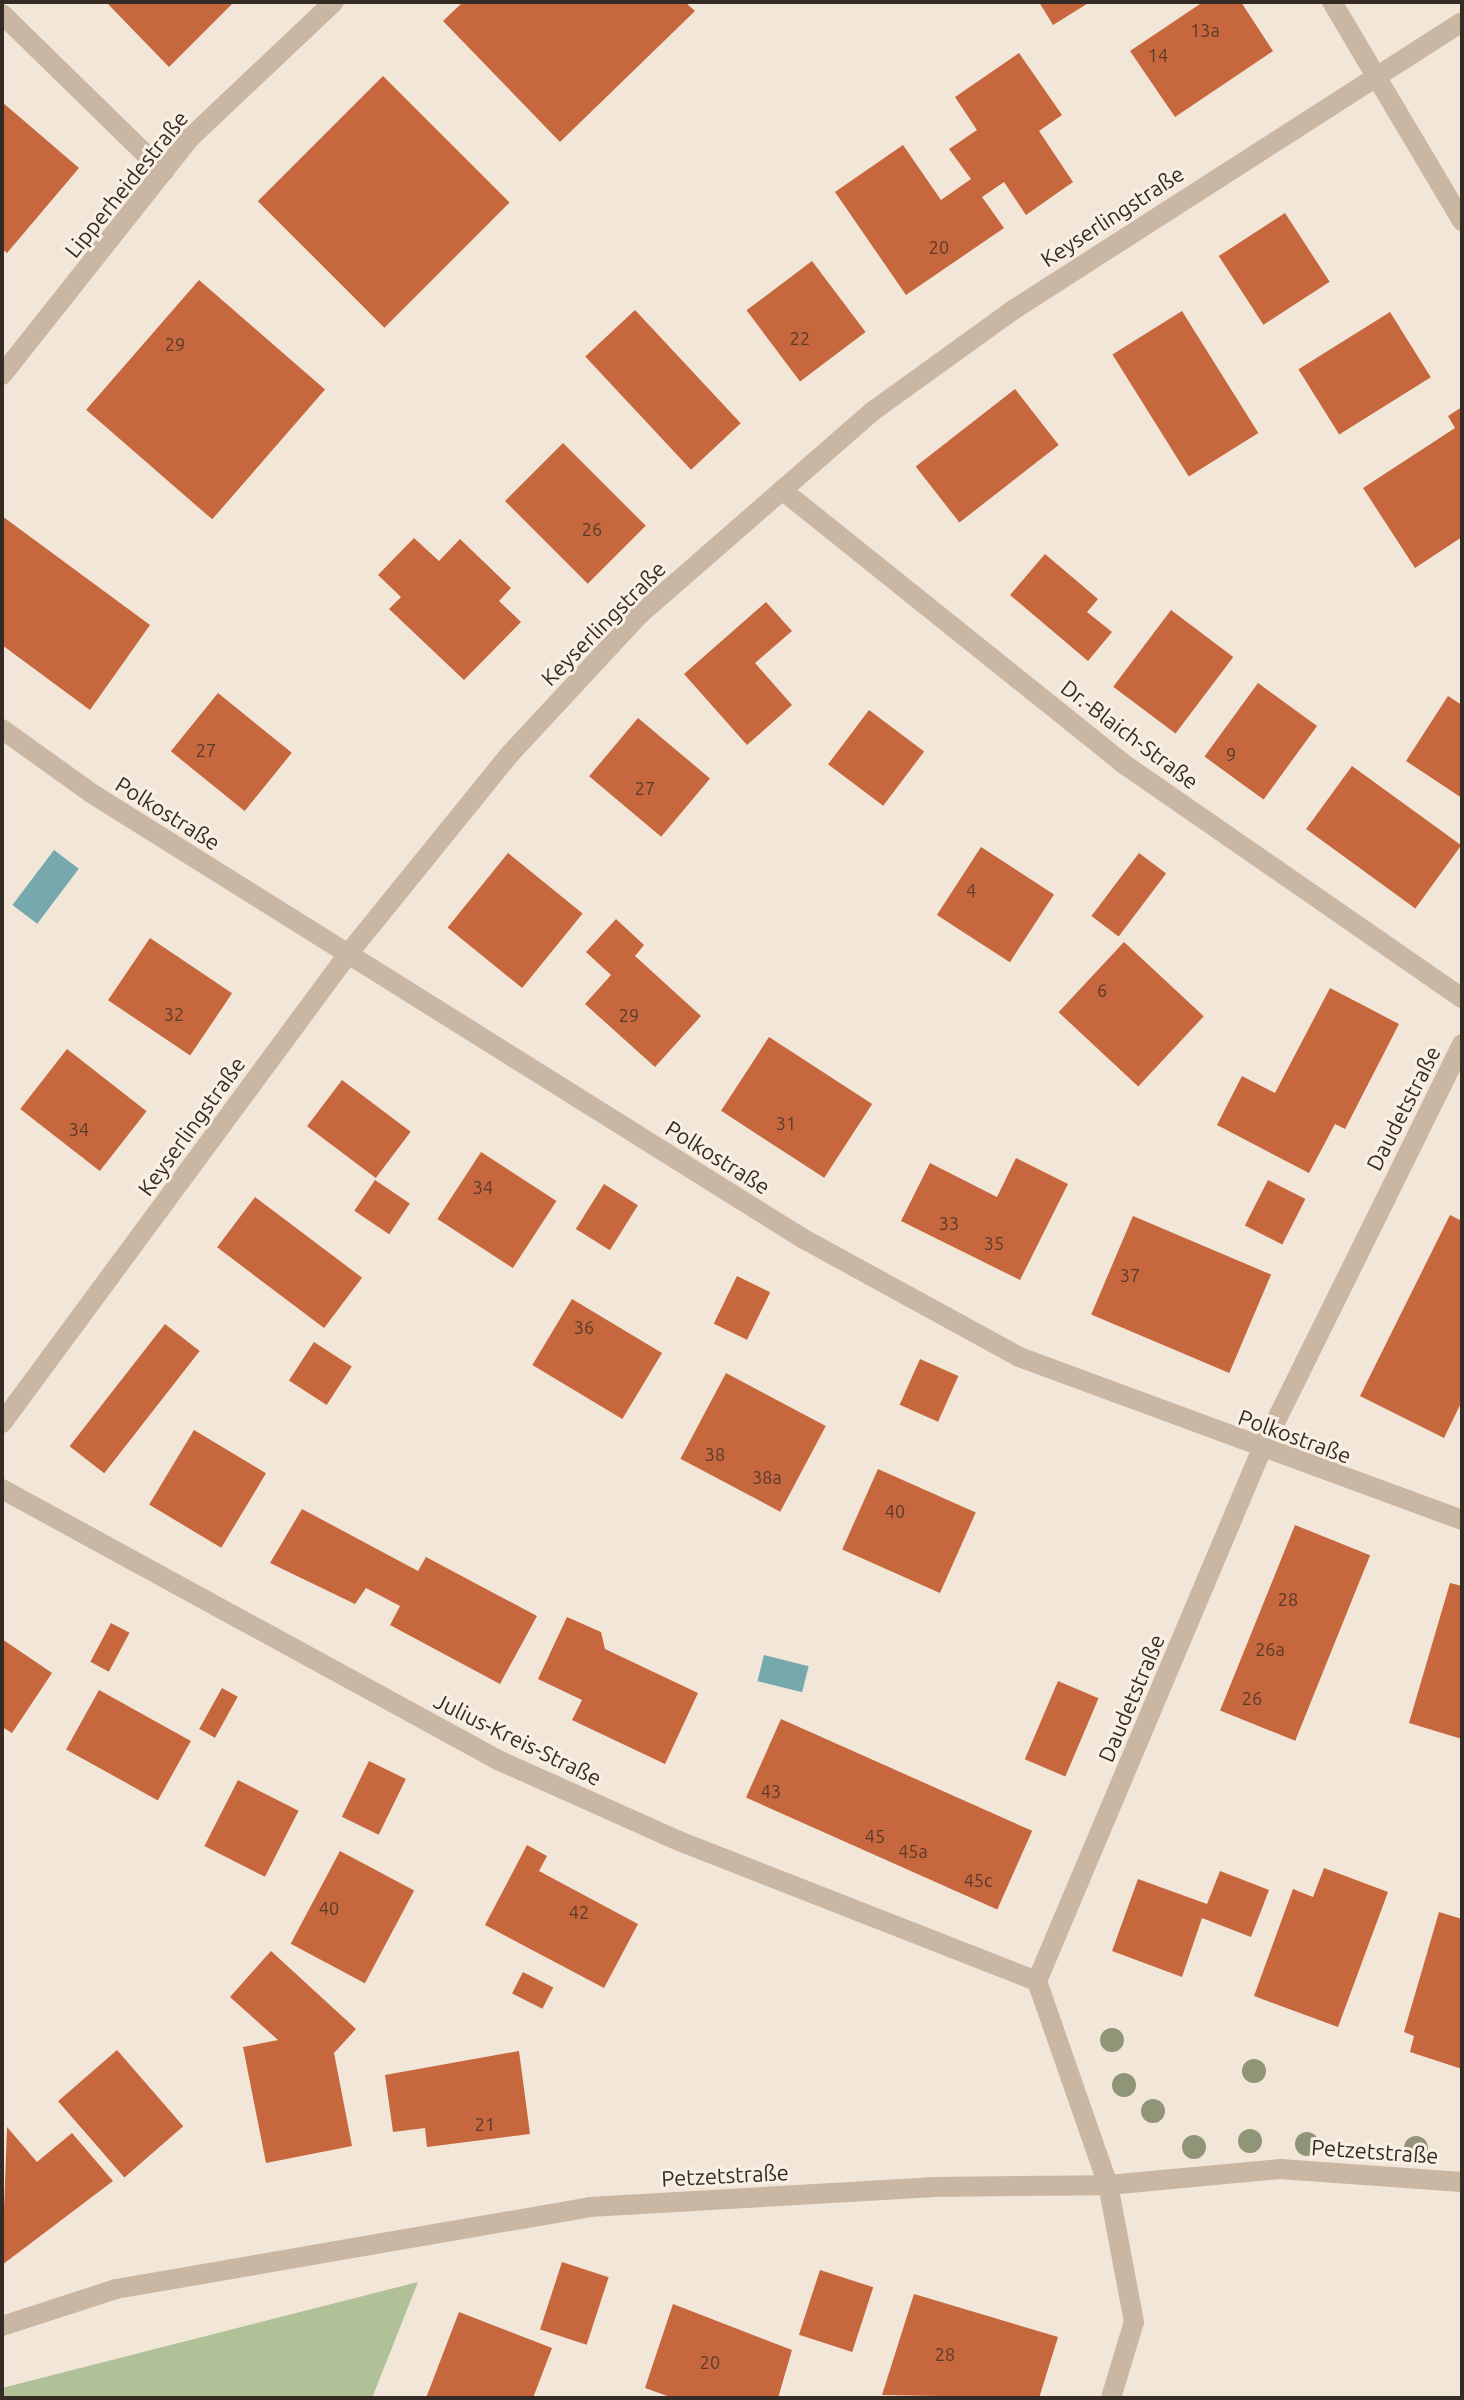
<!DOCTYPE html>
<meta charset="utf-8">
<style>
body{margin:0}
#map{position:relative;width:1464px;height:2400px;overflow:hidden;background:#f1e6d7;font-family:Ubuntu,sans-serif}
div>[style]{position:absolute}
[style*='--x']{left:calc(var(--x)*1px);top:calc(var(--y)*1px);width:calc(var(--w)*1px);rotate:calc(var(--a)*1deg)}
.green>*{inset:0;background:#b0c097}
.water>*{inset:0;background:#76a9ae;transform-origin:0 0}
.building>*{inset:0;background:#c7673e;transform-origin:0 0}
.minor>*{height:20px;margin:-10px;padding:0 10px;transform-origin:10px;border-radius:10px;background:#c9b6a3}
.trees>*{width:24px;height:24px;margin:-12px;border-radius:50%;background:#909577}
span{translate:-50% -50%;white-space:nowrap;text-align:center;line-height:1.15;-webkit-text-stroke:6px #f9f0e3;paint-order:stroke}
.number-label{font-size:18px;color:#593a2b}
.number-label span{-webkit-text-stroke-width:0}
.street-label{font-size:22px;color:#342b25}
.frame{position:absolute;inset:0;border:4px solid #342b25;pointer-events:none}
</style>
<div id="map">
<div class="green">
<i style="clip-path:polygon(418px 2282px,372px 2398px,2px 2398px,2px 2388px)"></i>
</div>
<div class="water">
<i style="left:54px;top:850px;width:31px;height:69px;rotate:37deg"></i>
<i style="left:764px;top:1655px;width:46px;height:27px;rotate:14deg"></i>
</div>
<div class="building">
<i style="clip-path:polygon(106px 2px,234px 2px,169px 67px)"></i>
<i style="clip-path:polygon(463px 2px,685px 2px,695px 11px,560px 142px,443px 21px)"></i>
<i style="clip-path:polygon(1039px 2px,1090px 2px,1053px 25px)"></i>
<i style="clip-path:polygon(1203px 2px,1241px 2px,1273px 51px,1175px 117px,1130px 51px)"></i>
<i style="clip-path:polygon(1019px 53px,1062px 115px,1039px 131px,1073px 182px,1026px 215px,1004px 182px,982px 197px,1004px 228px,906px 295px,835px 192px,903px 145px,941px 200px,971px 179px,949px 149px,977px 130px,955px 97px)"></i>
<i style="left:383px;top:76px;width:179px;height:177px;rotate:45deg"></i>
<i style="clip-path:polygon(2px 102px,79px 168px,7px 253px,2px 249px)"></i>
<i style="left:1285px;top:213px;width:82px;height:79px;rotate:57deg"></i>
<i style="left:812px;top:261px;width:89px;height:82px;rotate:53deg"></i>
<i style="left:199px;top:280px;width:167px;height:172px;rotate:41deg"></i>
<i style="left:635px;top:310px;width:155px;height:68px;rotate:47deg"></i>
<i style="left:1182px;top:311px;width:144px;height:82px;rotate:58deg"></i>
<i style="left:1390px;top:312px;width:77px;height:108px;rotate:58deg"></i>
<i style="left:1015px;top:389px;width:71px;height:126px;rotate:52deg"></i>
<i style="clip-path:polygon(1462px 407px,1462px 537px,1415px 568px,1363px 488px,1455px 428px,1448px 416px)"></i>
<i style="left:563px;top:443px;width:117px;height:82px;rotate:45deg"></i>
<i style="clip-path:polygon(2px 516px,150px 625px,90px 710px,2px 645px)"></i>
<i style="clip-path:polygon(414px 538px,439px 561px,460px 539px,511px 588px,499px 601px,521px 622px,464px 680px,389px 609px,401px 597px,378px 575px)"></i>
<i style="clip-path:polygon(1045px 554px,1098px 599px,1087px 612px,1112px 632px,1088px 661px,1010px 595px)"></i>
<i style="clip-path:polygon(766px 602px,792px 631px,755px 663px,792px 705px,747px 745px,684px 674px)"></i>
<i style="left:1171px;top:610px;width:78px;height:96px;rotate:37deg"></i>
<i style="left:1258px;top:683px;width:73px;height:91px;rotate:36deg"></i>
<i style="left:218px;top:693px;width:95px;height:75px;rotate:39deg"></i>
<i style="clip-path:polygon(1448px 696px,1462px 705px,1462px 798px,1406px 761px)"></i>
<i style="left:869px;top:710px;width:69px;height:68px;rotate:37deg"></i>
<i style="left:638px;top:718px;width:94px;height:76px;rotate:40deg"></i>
<i style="left:1352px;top:766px;width:135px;height:78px;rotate:36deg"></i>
<i style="left:981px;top:847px;width:87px;height:81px;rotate:33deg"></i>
<i style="left:508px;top:853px;width:96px;height:96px;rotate:39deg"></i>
<i style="left:1139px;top:853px;width:34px;height:79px;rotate:37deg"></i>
<i style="clip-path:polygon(616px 919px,644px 945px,635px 956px,701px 1016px,655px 1067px,585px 1004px,611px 975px,586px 952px)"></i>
<i style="left:150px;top:938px;width:99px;height:75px;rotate:34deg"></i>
<i style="left:1124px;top:942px;width:109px;height:96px;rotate:43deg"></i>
<i style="clip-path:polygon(1330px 988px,1399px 1024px,1345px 1129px,1335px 1124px,1309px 1173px,1217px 1125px,1242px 1076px,1275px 1093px)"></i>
<i style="left:769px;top:1037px;width:123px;height:88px;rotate:33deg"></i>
<i style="left:67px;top:1049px;width:101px;height:76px;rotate:38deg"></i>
<i style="left:342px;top:1080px;width:86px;height:58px;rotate:37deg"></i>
<i style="left:481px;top:1152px;width:90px;height:80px;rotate:33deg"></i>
<i style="clip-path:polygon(1016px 1158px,1068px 1184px,1020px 1280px,901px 1221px,930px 1163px,997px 1197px)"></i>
<i style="left:375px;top:1180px;width:42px;height:37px;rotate:34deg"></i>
<i style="left:1268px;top:1180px;width:42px;height:51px;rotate:27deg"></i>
<i style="left:604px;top:1184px;width:40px;height:53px;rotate:32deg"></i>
<i style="left:255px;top:1197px;width:134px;height:63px;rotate:37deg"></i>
<i style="clip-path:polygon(1450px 1215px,1462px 1221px,1462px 1401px,1444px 1438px,1360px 1396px)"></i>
<i style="left:1133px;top:1216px;width:150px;height:107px;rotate:23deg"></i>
<i style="left:737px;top:1276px;width:37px;height:53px;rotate:26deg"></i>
<i style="left:572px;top:1299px;width:105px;height:77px;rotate:31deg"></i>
<i style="left:165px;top:1324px;width:44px;height:155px;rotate:38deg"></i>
<i style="left:314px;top:1342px;width:45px;height:46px;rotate:33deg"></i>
<i style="left:920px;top:1359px;width:42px;height:50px;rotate:24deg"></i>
<i style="left:726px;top:1373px;width:113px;height:97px;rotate:28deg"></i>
<i style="left:194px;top:1430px;width:84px;height:87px;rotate:31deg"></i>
<i style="left:878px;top:1469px;width:107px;height:88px;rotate:24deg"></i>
<i style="clip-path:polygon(302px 1509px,418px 1571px,426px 1557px,537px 1616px,500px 1684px,390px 1625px,400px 1606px,366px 1588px,355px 1604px,270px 1563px)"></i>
<i style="left:1295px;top:1525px;width:81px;height:200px;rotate:22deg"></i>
<i style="clip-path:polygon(1450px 1583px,1462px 1586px,1462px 1739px,1409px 1723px)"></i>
<i style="clip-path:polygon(567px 1617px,601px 1632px,605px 1649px,698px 1693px,665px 1764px,572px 1720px,582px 1700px,538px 1679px)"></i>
<i style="left:111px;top:1623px;width:21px;height:44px;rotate:28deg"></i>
<i style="clip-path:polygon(2px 1639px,52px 1673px,12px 1733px,2px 1727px)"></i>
<i style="left:1058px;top:1681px;width:44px;height:85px;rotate:23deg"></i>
<i style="left:222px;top:1688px;width:18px;height:47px;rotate:29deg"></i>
<i style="left:99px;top:1690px;width:105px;height:68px;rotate:29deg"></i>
<i style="left:781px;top:1719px;width:275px;height:86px;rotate:24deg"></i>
<i style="left:369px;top:1761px;width:41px;height:62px;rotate:26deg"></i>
<i style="left:238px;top:1780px;width:68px;height:74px;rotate:27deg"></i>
<i style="clip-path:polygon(527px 1845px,547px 1856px,539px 1871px,638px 1924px,604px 1988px,485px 1925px)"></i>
<i style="left:340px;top:1851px;width:84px;height:105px;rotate:28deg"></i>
<i style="clip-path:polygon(1324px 1868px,1388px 1892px,1338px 2027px,1254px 1996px,1293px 1889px,1313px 1897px)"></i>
<i style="clip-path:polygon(1220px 1871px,1269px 1890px,1251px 1937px,1202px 1918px,1182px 1977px,1112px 1951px,1138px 1879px,1207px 1904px)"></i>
<i style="clip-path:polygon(1439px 1912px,1462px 1919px,1462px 2069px,1410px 2052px,1414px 2036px,1404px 2032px)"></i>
<i style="clip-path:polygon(271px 1951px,356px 2029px,334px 2053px,352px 2146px,266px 2163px,243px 2047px,278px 2040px,230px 1997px)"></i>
<i style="left:523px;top:1972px;width:34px;height:24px;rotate:27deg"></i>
<i style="left:117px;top:2050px;width:101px;height:78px;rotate:49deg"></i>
<i style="clip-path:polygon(519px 2051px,530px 2134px,427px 2147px,425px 2128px,393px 2132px,385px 2075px)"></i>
<i style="clip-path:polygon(7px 2127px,37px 2162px,72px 2133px,113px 2181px,2px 2265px)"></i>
<i style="left:562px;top:2262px;width:49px;height:71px;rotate:18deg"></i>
<i style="left:820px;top:2270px;width:56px;height:68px;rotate:18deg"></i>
<i style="clip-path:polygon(914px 2294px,1058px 2337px,1039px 2398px,882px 2395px)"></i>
<i style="clip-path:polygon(673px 2304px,792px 2350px,778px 2398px,673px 2398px,645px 2388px)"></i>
<i style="clip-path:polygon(459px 2312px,552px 2348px,533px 2398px,426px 2398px)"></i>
</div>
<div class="minor">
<i style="--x:1332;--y:2;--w:255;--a:59.3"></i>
<i style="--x:2;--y:14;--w:226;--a:44.3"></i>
<i style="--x:2;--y:375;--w:303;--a:-51.6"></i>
<i style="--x:190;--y:138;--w:198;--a:-43.4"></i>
<i style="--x:782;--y:490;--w:435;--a:38.7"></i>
<i style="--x:1121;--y:762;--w:415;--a:34.7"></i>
<i style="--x:2;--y:729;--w:110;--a:35.7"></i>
<i style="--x:91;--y:793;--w:839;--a:32.04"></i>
<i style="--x:802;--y:1238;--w:247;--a:28.7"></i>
<i style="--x:1019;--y:1357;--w:472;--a:20.2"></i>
<i style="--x:2;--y:1423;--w:583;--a:-53.58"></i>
<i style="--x:348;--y:954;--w:257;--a:-51"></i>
<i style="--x:510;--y:754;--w:190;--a:-47.1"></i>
<i style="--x:639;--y:615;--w:310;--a:-41.1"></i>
<i style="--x:873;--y:411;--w:173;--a:-35.8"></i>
<i style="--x:1013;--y:310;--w:533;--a:-32.68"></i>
<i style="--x:2;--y:1489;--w:565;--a:28.65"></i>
<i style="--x:498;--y:1760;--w:198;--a:24.1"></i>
<i style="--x:679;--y:1841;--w:384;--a:21.4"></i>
<i style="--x:2;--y:2326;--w:120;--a:-18"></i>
<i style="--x:116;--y:2289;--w:480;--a:-9.8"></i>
<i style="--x:589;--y:2207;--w:343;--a:-3.3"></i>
<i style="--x:931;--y:2187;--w:177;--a:-0.6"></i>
<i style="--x:1108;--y:2185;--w:173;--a:-5.3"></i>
<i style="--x:1280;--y:2169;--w:182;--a:4.1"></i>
<i style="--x:1111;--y:2398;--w:79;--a:-73.2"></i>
<i style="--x:1134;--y:2322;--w:139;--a:-100.7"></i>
<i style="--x:1108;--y:2185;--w:216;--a:-109.2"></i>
<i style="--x:1037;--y:1981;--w:575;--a:-67.09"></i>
<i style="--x:1261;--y:1451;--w:454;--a:-63.7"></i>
</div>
<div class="trees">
<i style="left:1112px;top:2040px"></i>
<i style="left:1254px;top:2071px"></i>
<i style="left:1124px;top:2085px"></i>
<i style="left:1153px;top:2111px"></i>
<i style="left:1250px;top:2141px"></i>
<i style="left:1307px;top:2144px"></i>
<i style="left:1194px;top:2147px"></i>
<i style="left:1416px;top:2148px"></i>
</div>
<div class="number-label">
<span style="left:1205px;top:30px">13a</span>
<span style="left:1158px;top:55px">14</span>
<span style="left:939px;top:247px">20</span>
<span style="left:800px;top:338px">22</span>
<span style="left:175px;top:344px">29</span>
<span style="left:592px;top:529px">26</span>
<span style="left:206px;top:750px">27</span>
<span style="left:1231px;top:754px">9</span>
<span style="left:645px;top:788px">27</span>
<span style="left:971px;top:890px">4</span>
<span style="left:1102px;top:990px">6</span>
<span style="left:174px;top:1014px">32</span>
<span style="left:629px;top:1015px">29</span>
<span style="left:786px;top:1123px">31</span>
<span style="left:79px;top:1129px">34</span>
<span style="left:483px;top:1187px">34</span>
<span style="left:949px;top:1223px">33</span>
<span style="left:994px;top:1243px">35</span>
<span style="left:1130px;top:1275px">37</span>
<span style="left:584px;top:1327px">36</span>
<span style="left:715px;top:1454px">38</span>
<span style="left:767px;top:1477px">38a</span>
<span style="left:895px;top:1511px">40</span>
<span style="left:1288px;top:1599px">28</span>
<span style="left:1270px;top:1649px">26a</span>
<span style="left:1252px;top:1698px">26</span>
<span style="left:771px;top:1791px">43</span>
<span style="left:875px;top:1836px">45</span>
<span style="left:913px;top:1851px">45a</span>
<span style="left:978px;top:1880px">45c</span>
<span style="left:329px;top:1908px">40</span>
<span style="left:579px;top:1912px">42</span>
<span style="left:485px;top:2124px">21</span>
<span style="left:945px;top:2354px">28</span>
<span style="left:710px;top:2362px">20</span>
</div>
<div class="street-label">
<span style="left:126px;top:184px;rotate:-51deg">Lipperheidestraße</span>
<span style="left:1112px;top:216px;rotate:-33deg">Keyserlingstraße</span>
<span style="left:603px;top:623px;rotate:-45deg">Keyserlingstraße</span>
<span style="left:1130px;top:734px;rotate:37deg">Dr.-Blaich-Straße</span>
<span style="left:168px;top:813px;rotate:32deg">Polkostraße</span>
<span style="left:1403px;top:1108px;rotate:-63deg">Daudetstraße</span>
<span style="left:191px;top:1126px;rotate:-54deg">Keyserlingstraße</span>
<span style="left:718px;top:1157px;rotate:32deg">Polkostraße</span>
<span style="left:1295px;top:1436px;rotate:20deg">Polkostraße</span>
<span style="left:1131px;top:1698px;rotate:-67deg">Daudetstraße</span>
<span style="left:518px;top:1739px;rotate:26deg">Julius-Kreis-Straße</span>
<span style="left:1375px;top:2151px;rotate:4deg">Petzetstraße</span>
<span style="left:725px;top:2175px;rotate:-3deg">Petzetstraße</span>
</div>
<div class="frame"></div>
</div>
